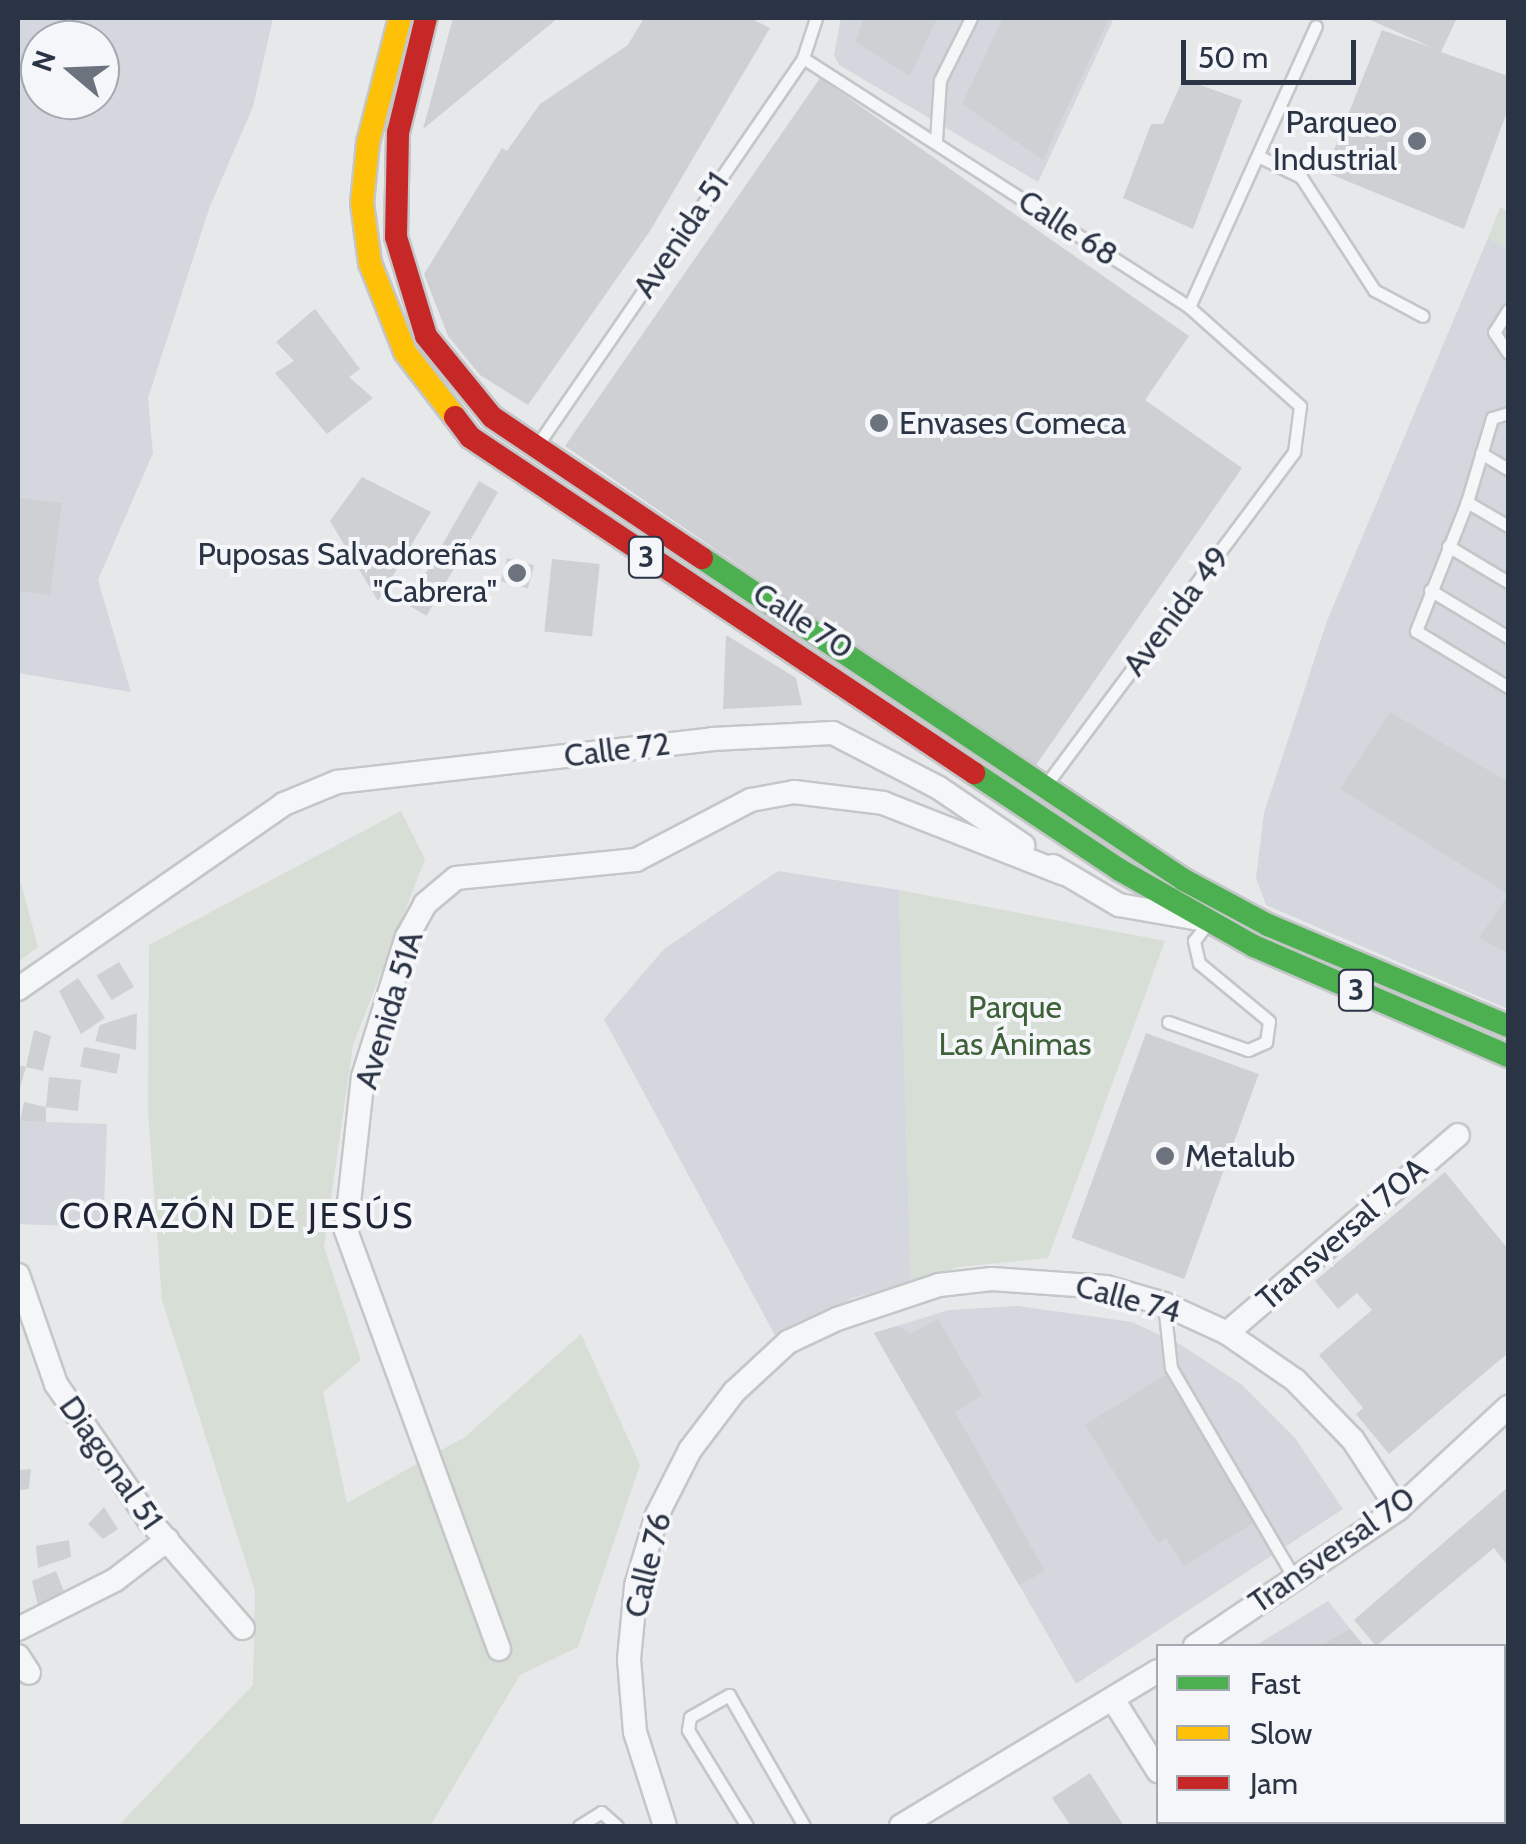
<!DOCTYPE html>
<meta charset="utf-8">
<style>
body{margin:0}
#map{position:relative;width:1526px;height:1844px;overflow:hidden;background:#e6e8ea;font-family:Cabin,sans-serif}
div>[style]{position:absolute}
[style*='--x']{left:calc(var(--x)*1px);top:calc(var(--y)*1px);width:calc(var(--w)*1px);rotate:calc(var(--a)*1deg)}
.built>*{inset:0;background:#d4d7dd;transform-origin:0 0}
.green>*{inset:0;background:#d6ded6}
.building>*{inset:0;background:#ced0d3;transform-origin:0 0}
.roads{filter:drop-shadow(2px 0 #c4c6c8) drop-shadow(-2px 0 #c4c6c8) drop-shadow(0 2px #c4c6c8) drop-shadow(0 -2px #c4c6c8)}
.lane>*{height:11px;margin:-5.5px;padding:0 5.5px;transform-origin:5.5px;border-radius:5.5px;background:#f5f6f7}
.street>*{height:22px;margin:-11px;padding:0 11px;transform-origin:11px;border-radius:11px;background:#f5f6f7}
.fast>*{height:22px;margin:-11px;padding:0 11px;transform-origin:11px;border-radius:11px;background:#4caf50}
.slow>*{height:22px;margin:-11px;padding:0 11px;transform-origin:11px;border-radius:11px;background:#ffc107}
.jam>*{height:22px;margin:-11px;padding:0 11px;transform-origin:11px;border-radius:11px;background:#c62828}
.dots>*{width:28px;height:28px;translate:-50% -50%;box-sizing:border-box;border:5px solid #f4f6f9;border-radius:50%}
span{translate:-50% -50%;white-space:nowrap;text-align:center;line-height:1.15;-webkit-text-stroke:8px #f4f6f9;paint-order:stroke}
.shield-label span{padding:2px 8px;background:#f4f6f9;border:2px solid;border-radius:8px;-webkit-text-stroke-width:0}
.shield-label{font-size:30px;color:#2b3445;font-weight:700}
.poi-label{font-size:32px;color:#2b3445}
.right{translate:-100% -50%;text-align:right}
.left{translate:0 -50%;text-align:left}
.street-label{font-size:32px;color:#2b3445}
.park-label{font-size:32px;color:#3f6138}
.neighbourhood-label{font-size:35px;color:#1d2536;letter-spacing:2.5px}
.frame{position:absolute;inset:0;border:20px solid #2b3445;pointer-events:none}
.legend{position:absolute;left:1156px;top:1644px;width:350px;height:180px;box-sizing:border-box;background:#f4f6f9;border:2px solid #a4a8b1;margin:0;padding:12px 18px;list-style:none;font-size:30px;color:#2b3445}
.legend li{display:flex;align-items:center;gap:20px;height:50px}
.legend b{width:50px;border:2px solid #a4a8b1}
.north{position:absolute;left:20px;top:20px;width:100px;height:100px;box-sizing:border-box;background:#f4f6f9;border:2px solid #a4a8b1;border-radius:50%;rotate:289deg;font-size:28px;font-weight:700;line-height:40px;text-align:center;color:#2b3445}
.north::after{content:'';display:block;margin:auto;width:35px;height:45px;background:#6c737f;clip-path:polygon(50% 0,100% 100%,50% 72%,0 100%)}
.scale{position:absolute;left:1181px;top:40px;width:175px;height:45px;box-sizing:border-box;border:5px solid #2b3445;border-top:0;padding-left:12px;font-size:30px;line-height:35px;white-space:nowrap;color:#2b3445;-webkit-text-stroke:8px #f4f6f9;paint-order:stroke}
</style>
<div id="map">
<div class="built">
<i style="clip-path:polygon(evenodd,18px 18px,273px 18px,253px 107px,210px 206px,148px 398px,153px 453px,98px 580px,131px 692px,18px 673px,18px 18px,40px 40px,100px 40px,100px 100px,40px 100px,40px 40px)"></i>
<i style="clip-path:polygon(841px 18px,1114px 18px,1038px 182px,839px 65px,834px 55px)"></i>
<i style="clip-path:polygon(1488px 238px,1508px 249px,1508px 1009px,1266px 905px,1256px 878px,1264px 813px,1327px 621px)"></i>
<i style="clip-path:polygon(778px 871px,899px 890px,911px 1282px,853px 1298px,777px 1339px,604px 1019px,664px 949px)"></i>
<i style="left:18px;top:1121px;width:89px;height:103px;rotate:2deg"></i>
<i style="clip-path:polygon(1018px 1306px,1132px 1322px,1181px 1345px,1241px 1384px,1295px 1438px,1343px 1509px,1076px 1684px,874px 1333px,949px 1310px)"></i>
<i style="clip-path:polygon(1328px 1601px,1364px 1646px,1255px 1646px)"></i>
<i style="clip-path:polygon(1504px 1726px,1508px 1826px,1211px 1822px,1504px 1822px)"></i>
</div>
<div class="green">
<i style="clip-path:polygon(1500px 207px,1508px 211px,1508px 249px,1488px 238px)"></i>
<i style="clip-path:polygon(401px 811px,425px 859px,353px 1045px,324px 1247px,361px 1360px,323px 1392px,347px 1503px,465px 1437px,581px 1334px,640px 1465px,578px 1647px,520px 1675px,430px 1826px,118px 1826px,253px 1685px,255px 1591px,162px 1300px,148px 1111px,149px 945px)"></i>
<i style="clip-path:polygon(18px 872px,38px 947px,18px 962px)"></i>
<i style="clip-path:polygon(899px 890px,1165px 941px,1048px 1258px,959px 1267px,911px 1282px)"></i>
</div>
<div class="building">
<i style="clip-path:polygon(453px 18px,558px 18px,423px 129px)"></i>
<i style="clip-path:polygon(644px 18px,750px 18px,770px 28px,650px 231px,528px 405px,480px 375px,448px 336px,424px 274px,502px 148px,507px 151px,540px 104px,628px 45px)"></i>
<i style="clip-path:polygon(863px 18px,937px 18px,910px 76px,856px 42px)"></i>
<i style="clip-path:polygon(1003px 18px,1109px 18px,1043px 160px,962px 104px)"></i>
<i style="clip-path:polygon(1366px 18px,1457px 18px,1441px 52px,1508px 76px,1508px 109px,1464px 229px,1325px 172px,1382px 30px,1433px 48px)"></i>
<i style="clip-path:polygon(820px 78px,1189px 336px,1145px 400px,1242px 468px,1034px 768px,565px 446px)"></i>
<i style="clip-path:polygon(1183px 79px,1242px 100px,1193px 229px,1123px 198px,1151px 124px,1163px 124px)"></i>
<i style="clip-path:polygon(315px 309px,360px 369px,349px 377px,373px 398px,327px 434px,275px 373px,294px 361px,276px 342px)"></i>
<i style="clip-path:polygon(362px 477px,431px 512px,378px 601px,330px 521px)"></i>
<i style="left:479px;top:481px;width:22px;height:143px;rotate:30deg"></i>
<i style="clip-path:polygon(18px 498px,62px 503px,50px 595px,18px 591px)"></i>
<i style="left:507px;top:558px;width:28px;height:24px;rotate:15deg"></i>
<i style="left:552px;top:559px;width:48px;height:73px;rotate:6deg"></i>
<i style="clip-path:polygon(726px 635px,796px 678px,802px 705px,723px 709px)"></i>
<i style="clip-path:polygon(1390px 712px,1508px 782px,1508px 894px,1340px 789px)"></i>
<i style="clip-path:polygon(1508px 895px,1508px 953px,1479px 938px)"></i>
<i style="left:119px;top:962px;width:29px;height:26px;rotate:59deg"></i>
<i style="clip-path:polygon(78px 978px,105px 1018px,81px 1034px,59px 991px)"></i>
<i style="clip-path:polygon(137px 1013px,136px 1050px,95px 1041px,100px 1025px)"></i>
<i style="clip-path:polygon(34px 1030px,51px 1036px,43px 1071px,26px 1067px,18px 1095px,18px 1065px,26px 1067px)"></i>
<i style="left:1146px;top:1033px;width:120px;height:218px;rotate:20deg"></i>
<i style="left:84px;top:1047px;width:37px;height:20px;rotate:11deg"></i>
<i style="clip-path:polygon(49px 1077px,81px 1080px,78px 1111px,46px 1107px,46px 1122px,20px 1121px,24px 1102px,46px 1107px)"></i>
<i style="clip-path:polygon(1445px 1172px,1508px 1249px,1508px 1353px,1389px 1454px,1356px 1414px,1363px 1408px,1319px 1355px,1372px 1310px,1357px 1293px,1338px 1309px,1315px 1281px)"></i>
<i style="clip-path:polygon(938px 1319px,982px 1395px,955px 1412px,1045px 1571px,1019px 1585px,874px 1333px,898px 1326px,910px 1334px)"></i>
<i style="clip-path:polygon(1165px 1375px,1256px 1521px,1184px 1566px,1166px 1538px,1158px 1543px,1085px 1425px)"></i>
<i style="clip-path:polygon(31px 1469px,29px 1489px,18px 1490px,18px 1470px)"></i>
<i style="clip-path:polygon(1508px 1487px,1508px 1566px,1494px 1548px,1376px 1646px,1354px 1620px)"></i>
<i style="clip-path:polygon(104px 1507px,118px 1529px,103px 1539px,88px 1524px)"></i>
<i style="clip-path:polygon(69px 1540px,71px 1557px,38px 1568px,36px 1546px)"></i>
<i style="clip-path:polygon(56px 1571px,67px 1599px,40px 1614px,32px 1581px)"></i>
<i style="clip-path:polygon(1350px 1629px,1364px 1646px,1321px 1646px)"></i>
<i style="clip-path:polygon(1090px 1773px,1124px 1826px,1071px 1826px,1052px 1798px)"></i>
<i style="left:1277px;top:1822px;width:170px;height:10px"></i>
</div>
<div class="roads">
<div class="lane">
<i style="--x:803;--y:58;--w:459;--a:32.8"></i>
<i style="--x:1189;--y:307;--w:149;--a:41.7"></i>
<i style="--x:1300;--y:406;--w:46;--a:97.4"></i>
<i style="--x:1294;--y:452;--w:415;--a:126.7"></i>
<i style="--x:936;--y:140;--w:60;--a:-86.2"></i>
<i style="--x:940;--y:80;--w:69;--a:-63.4"></i>
<i style="--x:1258;--y:156;--w:48;--a:26"></i>
<i style="--x:1301;--y:177;--w:135;--a:57.1"></i>
<i style="--x:1374;--y:290;--w:55;--a:28"></i>
<i style="--x:1189;--y:307;--w:308;--a:-65.7"></i>
<i style="--x:1508;--y:310;--w:26;--a:122"></i>
<i style="--x:1494;--y:332;--w:25;--a:56"></i>
<i style="--x:538;--y:444;--w:468;--a:-55.5"></i>
<i style="--x:803;--y:58;--w:42;--a:-72"></i>
<i style="--x:1481;--y:453;--w:31;--a:31"></i>
<i style="--x:1467;--y:502;--w:88;--a:-73.4"></i>
<i style="--x:1492;--y:418;--w:17;--a:-17"></i>
<i style="--x:1508;--y:526;--w:48;--a:-149.7"></i>
<i style="--x:1467;--y:502;--w:139;--a:111.6"></i>
<i style="--x:1416;--y:631;--w:108;--a:31.3"></i>
<i style="--x:1448;--y:546;--w:70;--a:31"></i>
<i style="--x:1430;--y:590;--w:91;--a:31.1"></i>
<i style="--x:1168;--y:1022;--w:85;--a:19.3"></i>
<i style="--x:1248;--y:1050;--w:20;--a:-24"></i>
<i style="--x:1266;--y:1042;--w:21;--a:-82"></i>
<i style="--x:1269;--y:1021;--w:91;--a:-140.4"></i>
<i style="--x:1199;--y:963;--w:23;--a:-103"></i>
<i style="--x:1194;--y:941;--w:20;--a:-53"></i>
<i style="--x:1164;--y:1304;--w:64;--a:83.8"></i>
<i style="--x:1171;--y:1368;--w:245;--a:59.6"></i>
<i style="--x:579;--y:1826;--w:26;--a:-32"></i>
<i style="--x:601;--y:1812;--w:21;--a:41"></i>
<i style="--x:747;--y:1826;--w:113;--a:-121.6"></i>
<i style="--x:688;--y:1730;--w:13;--a:-81"></i>
<i style="--x:690;--y:1717;--w:45;--a:-29.4"></i>
<i style="--x:729;--y:1695;--w:151;--a:60.2"></i>
</div>
<div class="street">
<i style="--x:1053;--y:866;--w:77;--a:30.6"></i>
<i style="--x:1119;--y:905;--w:81;--a:9.9"></i>
<i style="--x:18;--y:989;--w:324;--a:-34.8"></i>
<i style="--x:284;--y:804;--w:57;--a:-22.5"></i>
<i style="--x:337;--y:782;--w:377;--a:-6.5"></i>
<i style="--x:712;--y:739;--w:121;--a:-2.8"></i>
<i style="--x:833;--y:733;--w:119;--a:27.4"></i>
<i style="--x:939;--y:788;--w:102;--a:34.2"></i>
<i style="--x:18;--y:1275;--w:115;--a:70.8"></i>
<i style="--x:56;--y:1384;--w:165;--a:55.6"></i>
<i style="--x:149;--y:1520;--w:143;--a:49"></i>
<i style="--x:1227;--y:1333;--w:304;--a:-40.6"></i>
<i style="--x:18;--y:1629;--w:109;--a:-26.8"></i>
<i style="--x:115;--y:1580;--w:66;--a:-37.6"></i>
<i style="--x:1195;--y:1646;--w:245;--a:-34"></i>
<i style="--x:1398;--y:1509;--w:150;--a:-42.8"></i>
<i style="--x:499;--y:1649;--w:446;--a:-110.1"></i>
<i style="--x:346;--y:1230;--w:154;--a:-83.7"></i>
<i style="--x:363;--y:1077;--w:147;--a:-72.6"></i>
<i style="--x:407;--y:937;--w:38;--a:-61"></i>
<i style="--x:425;--y:904;--w:40;--a:-40"></i>
<i style="--x:456;--y:878;--w:181;--a:-5.7"></i>
<i style="--x:636;--y:860;--w:130;--a:-27.6"></i>
<i style="--x:751;--y:800;--w:44;--a:-10.5"></i>
<i style="--x:794;--y:792;--w:90;--a:7"></i>
<i style="--x:883;--y:803;--w:194;--a:21.4"></i>
<i style="--x:18;--y:1656;--w:20;--a:57"></i>
<i style="--x:1114;--y:1701;--w:83;--a:57.8"></i>
<i style="--x:1202;--y:1822;--w:6;--a:39"></i>
<i style="--x:665;--y:1826;--w:99;--a:-107.7"></i>
<i style="--x:635;--y:1732;--w:73;--a:-94.7"></i>
<i style="--x:629;--y:1659;--w:73;--a:-84.5"></i>
<i style="--x:636;--y:1586;--w:74;--a:-73.5"></i>
<i style="--x:657;--y:1515;--w:73;--a:-63.1"></i>
<i style="--x:690;--y:1450;--w:73;--a:-52.8"></i>
<i style="--x:734;--y:1392;--w:74;--a:-42.8"></i>
<i style="--x:788;--y:1342;--w:54;--a:-25.1"></i>
<i style="--x:837;--y:1319;--w:108;--a:-18.4"></i>
<i style="--x:939;--y:1285;--w:53;--a:-6.5"></i>
<i style="--x:992;--y:1279;--w:114;--a:4"></i>
<i style="--x:1106;--y:1287;--w:60;--a:16.3"></i>
<i style="--x:1164;--y:1304;--w:69;--a:24.7"></i>
<i style="--x:1227;--y:1333;--w:83;--a:34.7"></i>
<i style="--x:1295;--y:1380;--w:83;--a:46"></i>
<i style="--x:1353;--y:1440;--w:82;--a:56.9"></i>
<i style="--x:901;--y:1826;--w:300;--a:-31.1"></i>
</div>
<div class="fast">
<i style="--x:702;--y:558;--w:580;--a:33.74"></i>
<i style="--x:1184;--y:880;--w:95;--a:28.2"></i>
<i style="--x:1268;--y:925;--w:260;--a:22.8"></i>
<i style="--x:974;--y:773;--w:175;--a:33.6"></i>
<i style="--x:1120;--y:870;--w:154;--a:29.6"></i>
<i style="--x:1254;--y:946;--w:277;--a:23.4"></i>
</div>
<div class="slow">
<i style="--x:400;--y:18;--w:129;--a:104.4"></i>
<i style="--x:368;--y:143;--w:60;--a:95.7"></i>
<i style="--x:362;--y:203;--w:61;--a:82.4"></i>
<i style="--x:370;--y:263;--w:96;--a:68.5"></i>
<i style="--x:405;--y:352;--w:82;--a:52.4"></i>
</div>
<div class="jam">
<i style="--x:426;--y:18;--w:118;--a:103.7"></i>
<i style="--x:398;--y:133;--w:104;--a:91.1"></i>
<i style="--x:396;--y:237;--w:103;--a:73.1"></i>
<i style="--x:426;--y:336;--w:104;--a:50.8"></i>
<i style="--x:492;--y:417;--w:253;--a:33.9"></i>
<i style="--x:455;--y:417;--w:25;--a:53"></i>
<i style="--x:470;--y:437;--w:606;--a:33.69"></i>
</div>
</div>
<div class="dots">
<i style="left:1417px;top:141px;background:#6c737f"></i>
<i style="left:879px;top:423px;background:#6c737f"></i>
<i style="left:517px;top:573px;background:#6c737f"></i>
<i style="left:1165px;top:1156px;background:#6c737f"></i>
</div>
<div class="shield-label">
<span style="left:646px;top:557px">3</span>
<span style="left:1356px;top:990px">3</span>
</div>
<div class="poi-label">
<span class="right" style="left:1397px;top:141px">Parqueo<br>Industrial</span>
<span class="left" style="left:899px;top:423px">Envases Comeca</span>
<span class="right" style="left:497px;top:573px">Puposas Salvadoreñas<br>"Cabrera"</span>
<span class="left" style="left:1185px;top:1156px">Metalub</span>
</div>
<div class="street-label">
<span style="left:1068px;top:228px;rotate:33deg">Calle 68</span>
<span style="left:681px;top:235px;rotate:-56deg">Avenida 51</span>
<span style="left:1176px;top:611px;rotate:-53deg">Avenida 49</span>
<span style="left:803px;top:621px;rotate:33deg">Calle 70</span>
<span style="left:617px;top:750px;rotate:-7deg">Calle 72</span>
<span style="left:389px;top:1010px;rotate:-73deg">Avenida 51A</span>
<span style="left:1342px;top:1234px;rotate:-41deg">Transversal 70A</span>
<span style="left:1128px;top:1299px;rotate:15deg">Calle 74</span>
<span style="left:111px;top:1463px;rotate:55deg">Diagonal 51</span>
<span style="left:1332px;top:1550px;rotate:-35deg">Transversal 70</span>
<span style="left:648px;top:1565px;rotate:-76deg">Calle 76</span>
</div>
<div class="park-label">
<span style="left:1015px;top:1026px">Parque<br>Las Ánimas</span>
</div>
<div class="neighbourhood-label">
<span style="left:237px;top:1216px">CORAZÓN DE JESÚS</span>
</div>
<div class="frame"></div>
<ul class="legend">
<li><b style="height:12px;background:#4caf50"></b>Fast</li>
<li><b style="height:12px;background:#ffc107"></b>Slow</li>
<li><b style="height:12px;background:#c62828"></b>Jam</li>
</ul>
<div class="north">N</div>
<div class="scale">50 m</div>
</div>
